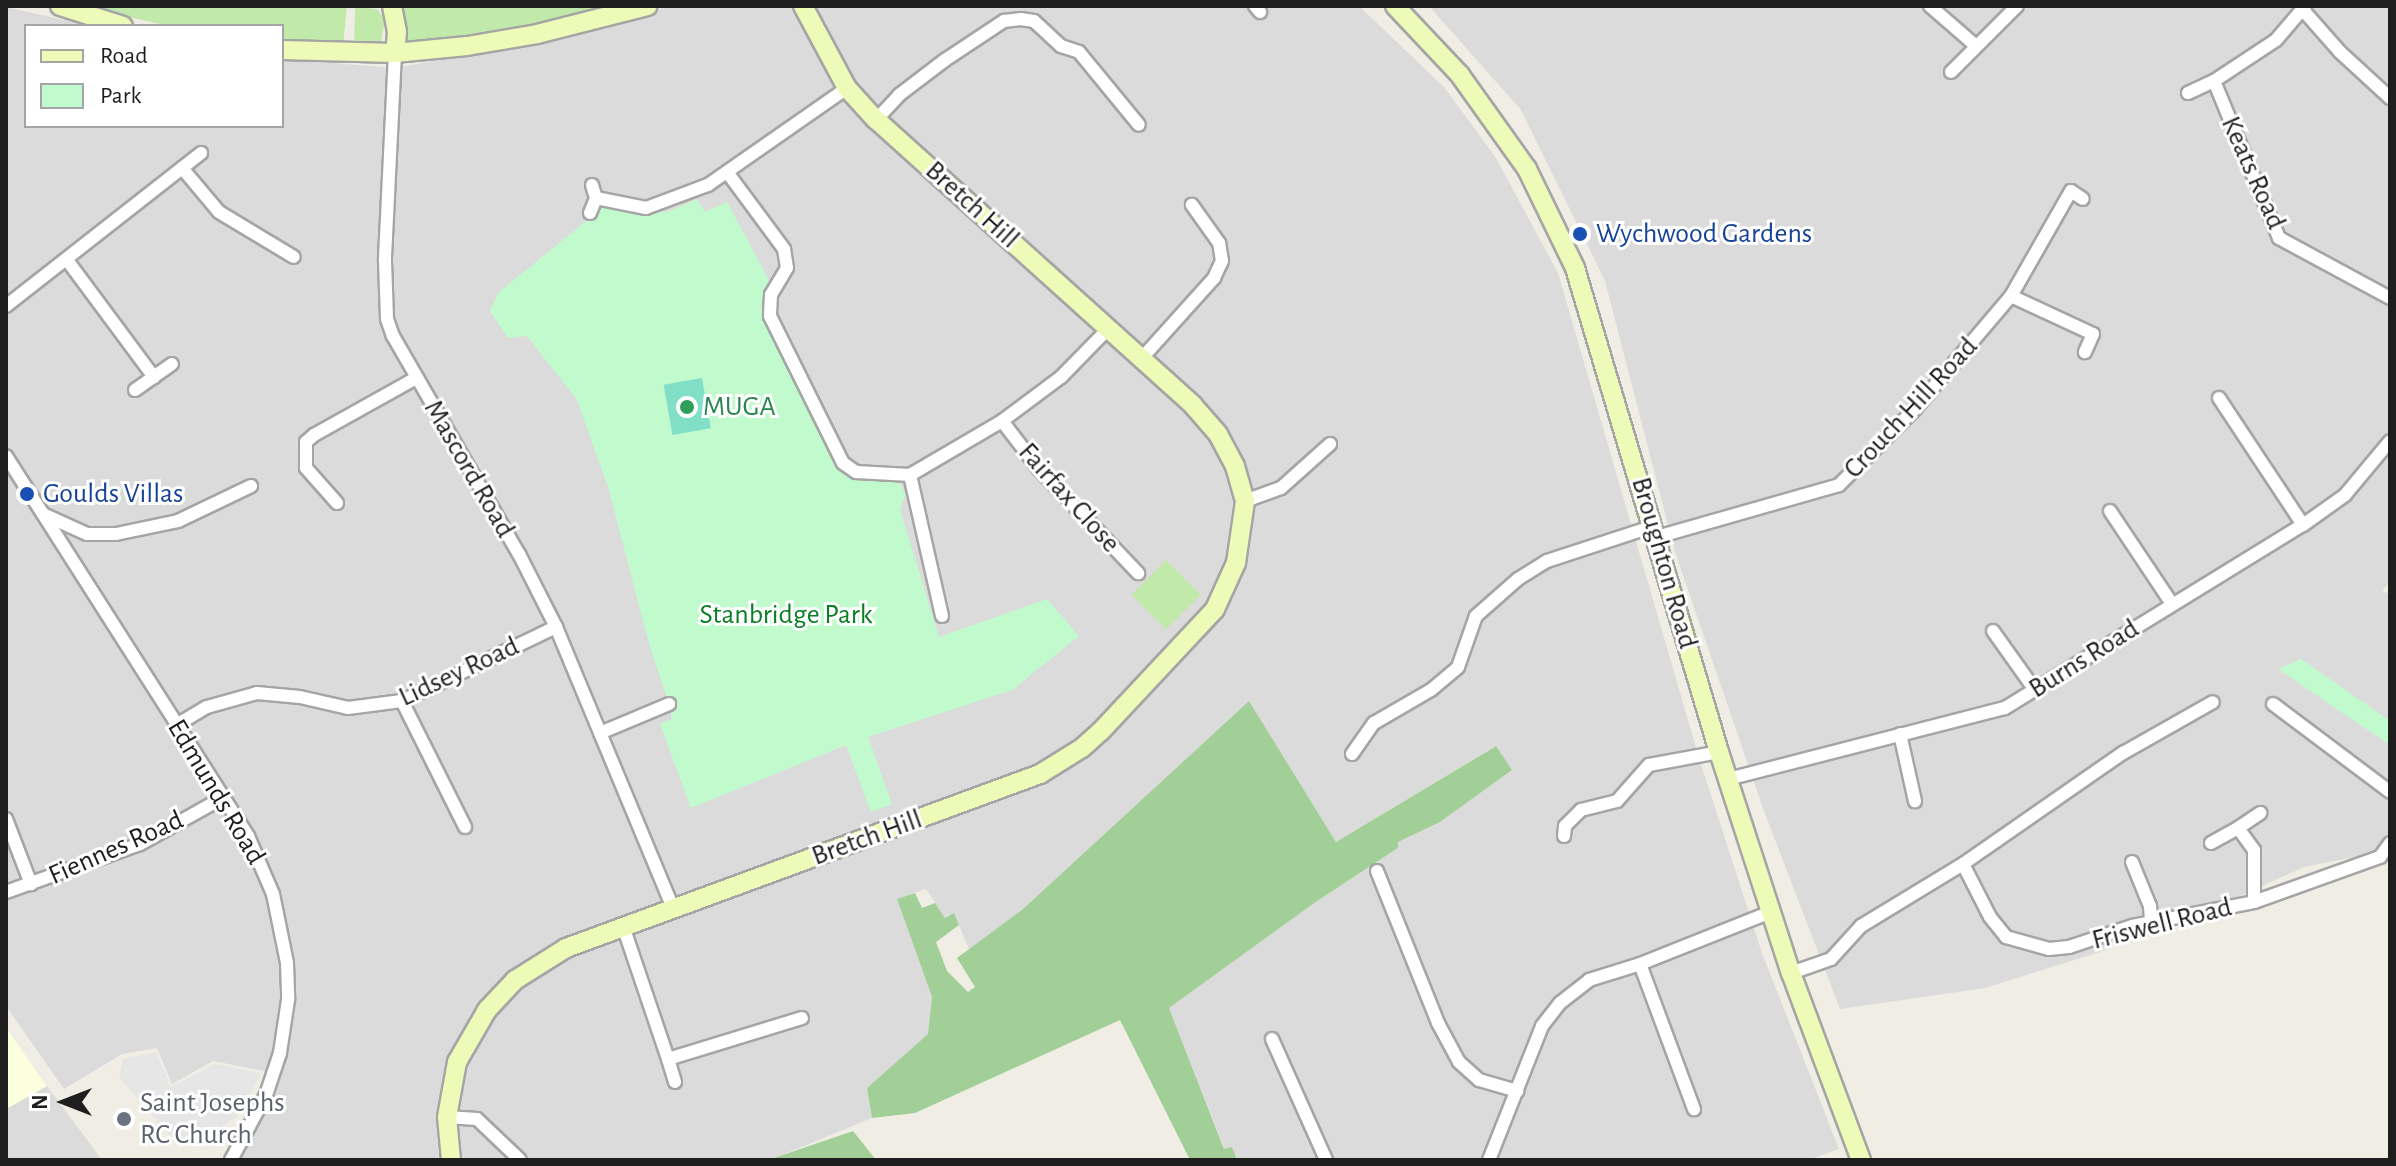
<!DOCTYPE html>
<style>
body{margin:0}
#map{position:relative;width:2396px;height:1166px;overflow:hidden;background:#efede4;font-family:"Alegreya Sans",sans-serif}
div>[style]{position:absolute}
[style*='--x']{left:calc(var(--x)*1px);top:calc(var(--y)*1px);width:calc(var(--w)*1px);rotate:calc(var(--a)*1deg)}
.residential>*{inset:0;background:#dcdbdb}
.education>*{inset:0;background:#fbffde}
.grass>*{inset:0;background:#c1eaaa;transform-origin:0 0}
.forest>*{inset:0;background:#a2cf98}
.park>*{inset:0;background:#c1facd}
.pitch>*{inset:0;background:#81dfc7;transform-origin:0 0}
.parking>*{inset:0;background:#e6e6e6}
.roads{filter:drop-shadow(2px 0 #a5a5a5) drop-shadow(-2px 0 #a5a5a5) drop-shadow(0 2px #a5a5a5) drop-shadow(0 -2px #a5a5a5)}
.street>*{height:12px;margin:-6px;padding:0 6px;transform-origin:6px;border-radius:6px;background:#fff}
.secondary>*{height:18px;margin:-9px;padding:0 9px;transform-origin:9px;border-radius:9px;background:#eefab8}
.dots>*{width:22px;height:22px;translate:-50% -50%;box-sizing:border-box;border:4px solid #fff;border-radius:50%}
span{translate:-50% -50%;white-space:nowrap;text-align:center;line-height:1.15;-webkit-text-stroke:6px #fff;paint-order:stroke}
.street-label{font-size:28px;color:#1e1e1e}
.transit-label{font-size:28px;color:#164399}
.left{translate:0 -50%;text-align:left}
.leisure-label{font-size:28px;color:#27864d}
.park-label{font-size:28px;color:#0a7e23}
.worship-label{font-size:28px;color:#5b616d}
.frame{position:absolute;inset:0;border:8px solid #1e1e1e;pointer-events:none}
.legend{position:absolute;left:24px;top:24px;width:260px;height:104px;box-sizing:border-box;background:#fff;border:2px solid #a5a5a5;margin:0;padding:10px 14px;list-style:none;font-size:24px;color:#1e1e1e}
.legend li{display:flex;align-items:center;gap:16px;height:40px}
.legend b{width:40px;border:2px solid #a5a5a5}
.north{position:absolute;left:24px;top:1062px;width:80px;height:80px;-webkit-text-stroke:6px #fff;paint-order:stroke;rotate:270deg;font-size:22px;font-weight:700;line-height:32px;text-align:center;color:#1e1e1e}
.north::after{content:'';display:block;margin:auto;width:28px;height:36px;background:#1e1e1e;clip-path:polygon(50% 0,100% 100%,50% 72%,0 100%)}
</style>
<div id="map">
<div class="residential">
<i style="clip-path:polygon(671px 6px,1359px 6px,1444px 87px,1496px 158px,1558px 273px,1699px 758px,1762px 953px,1839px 1149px,1808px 1160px,1237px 1160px,1232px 1147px,1225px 1150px,1169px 1008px,1317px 901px,1398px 848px,1397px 842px,1440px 822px,1512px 770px,1495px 746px,1336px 842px,1249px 701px,1023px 909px,970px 951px,954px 914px,945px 918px,926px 889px,897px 899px,932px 997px,928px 1034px,867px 1088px,872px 1118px,770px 1160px,238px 1160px,279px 1074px,213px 1061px,172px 1084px,157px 1048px,122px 1054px,64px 1089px,6px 1006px,6px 7px,91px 26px,26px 26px,26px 126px,282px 126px,282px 59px,395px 68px,542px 41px)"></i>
<i style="clip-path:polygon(1429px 6px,2390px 6px,2390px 582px,2382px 591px,2390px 594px,2390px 850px,2304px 867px,2157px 934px,1985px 988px,1840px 1009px,1764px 811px,1675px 552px,1605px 281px,1521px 110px)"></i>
<i style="clip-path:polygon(47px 1086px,102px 1160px,6px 1160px,6px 1109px)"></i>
</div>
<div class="education">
<i style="clip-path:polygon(6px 1028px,47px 1086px,6px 1109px)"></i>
</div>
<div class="grass">
<i style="clip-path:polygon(80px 6px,347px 6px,343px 46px,282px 42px,282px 26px,169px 26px)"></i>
<i style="clip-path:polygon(411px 6px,629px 6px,470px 39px,404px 46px,406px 25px,400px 8px)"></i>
<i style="clip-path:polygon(355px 7px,377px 9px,385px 19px,381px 41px,354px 45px)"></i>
<i style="left:1166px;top:560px;width:49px;height:49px;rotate:45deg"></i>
</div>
<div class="forest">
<i style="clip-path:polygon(1249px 701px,1336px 842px,1496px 746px,1512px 770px,1440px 822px,1398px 842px,1398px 848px,1317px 901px,1169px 1008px,1224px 1149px,1232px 1147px,1237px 1160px,1190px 1160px,1120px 1020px,915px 1113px,872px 1118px,867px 1088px,928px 1034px,932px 997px,897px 899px,915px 893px,922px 908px,935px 903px,945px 918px,954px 913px,959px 925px,936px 942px,947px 971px,968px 992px,975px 987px,957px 958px,1023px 909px)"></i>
<i style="clip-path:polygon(853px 1131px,876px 1160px,768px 1160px)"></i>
</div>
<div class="park">
<i style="clip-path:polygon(697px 199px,705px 212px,727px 202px,770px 282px,761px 308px,765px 322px,837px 466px,846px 475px,884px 477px,901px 484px,905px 495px,900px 510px,939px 637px,1047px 599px,1079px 636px,1012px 690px,868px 737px,892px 804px,871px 812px,846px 745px,691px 808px,660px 724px,672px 719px,669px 704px,650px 647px,608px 487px,577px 400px,527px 336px,508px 338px,490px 311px,498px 293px,606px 205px,643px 215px,670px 211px)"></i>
<i style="clip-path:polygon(2301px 659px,2390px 721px,2390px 745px,2278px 669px)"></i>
</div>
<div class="pitch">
<i style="left:702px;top:378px;width:51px;height:39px;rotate:80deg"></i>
</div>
<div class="parking">
<i style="clip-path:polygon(156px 1052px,171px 1087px,215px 1064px,261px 1073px,239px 1115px,193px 1146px,168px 1134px,119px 1077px,123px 1059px)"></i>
</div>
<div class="roads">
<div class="street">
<i style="--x:1255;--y:6;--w:8;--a:50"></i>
<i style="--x:1930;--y:6;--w:61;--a:41"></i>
<i style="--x:2303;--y:10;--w:56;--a:48.6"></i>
<i style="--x:2340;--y:52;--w:68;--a:42.6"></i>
<i style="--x:395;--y:53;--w:208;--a:92.8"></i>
<i style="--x:385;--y:261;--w:58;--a:88"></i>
<i style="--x:387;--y:319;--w:18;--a:71"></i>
<i style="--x:393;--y:336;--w:252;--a:60"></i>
<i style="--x:519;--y:554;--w:82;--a:63.1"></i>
<i style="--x:556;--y:627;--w:304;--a:67.4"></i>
<i style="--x:1951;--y:72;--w:93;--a:-45"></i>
<i style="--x:2214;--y:81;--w:170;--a:67.5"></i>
<i style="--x:2279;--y:238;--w:126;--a:28.4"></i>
<i style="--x:2188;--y:93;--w:29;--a:-25"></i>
<i style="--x:2214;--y:81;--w:74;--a:-33.5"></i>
<i style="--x:2276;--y:40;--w:45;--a:-49.5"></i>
<i style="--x:876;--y:120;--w:34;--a:-47"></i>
<i style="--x:899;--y:95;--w:58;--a:-37.3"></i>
<i style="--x:945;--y:60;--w:71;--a:-33.5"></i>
<i style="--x:1004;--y:21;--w:17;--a:-7"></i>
<i style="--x:1021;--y:19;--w:13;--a:9"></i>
<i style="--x:1034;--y:21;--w:37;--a:43"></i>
<i style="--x:1061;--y:46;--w:19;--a:18"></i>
<i style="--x:1079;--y:52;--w:94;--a:50.6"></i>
<i style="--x:182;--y:168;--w:57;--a:49.9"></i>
<i style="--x:219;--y:212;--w:87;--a:31"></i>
<i style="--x:727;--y:172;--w:96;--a:53.5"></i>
<i style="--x:784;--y:249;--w:19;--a:81"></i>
<i style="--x:787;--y:268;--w:31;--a:121"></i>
<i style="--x:771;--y:295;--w:21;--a:93"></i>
<i style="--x:770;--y:316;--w:164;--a:63.6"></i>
<i style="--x:843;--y:463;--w:16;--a:35"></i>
<i style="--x:856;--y:472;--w:54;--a:3.2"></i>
<i style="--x:592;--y:185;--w:14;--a:73"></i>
<i style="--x:596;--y:198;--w:51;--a:11.3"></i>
<i style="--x:646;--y:208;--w:66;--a:-20.4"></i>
<i style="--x:708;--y:185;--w:169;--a:-34.9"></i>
<i style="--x:590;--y:213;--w:16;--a:-68"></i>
<i style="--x:67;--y:260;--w:146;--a:53.4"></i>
<i style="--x:2011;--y:296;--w:90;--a:24.9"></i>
<i style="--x:2093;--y:334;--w:20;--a:114"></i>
<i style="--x:6;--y:306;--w:248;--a:-38.1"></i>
<i style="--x:1142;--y:358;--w:108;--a:-48"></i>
<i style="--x:1214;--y:278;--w:19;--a:-65"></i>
<i style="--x:1222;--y:261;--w:18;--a:-99"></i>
<i style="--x:1219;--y:243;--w:47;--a:-125.4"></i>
<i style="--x:135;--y:390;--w:45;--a:-35.1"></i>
<i style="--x:2219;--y:398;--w:152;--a:56.5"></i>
<i style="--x:1002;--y:421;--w:61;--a:52.4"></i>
<i style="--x:1039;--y:469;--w:144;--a:46.4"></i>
<i style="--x:6;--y:456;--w:451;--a:57.5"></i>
<i style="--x:248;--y:836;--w:63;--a:66.7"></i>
<i style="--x:273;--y:894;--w:70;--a:78.5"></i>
<i style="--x:287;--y:963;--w:37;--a:88"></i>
<i style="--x:288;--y:1000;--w:54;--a:98.6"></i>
<i style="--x:280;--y:1053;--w:44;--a:108.4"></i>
<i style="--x:266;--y:1095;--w:74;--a:118.3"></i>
<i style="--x:1245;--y:501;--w:38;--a:-20"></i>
<i style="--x:1281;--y:488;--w:66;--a:-41.9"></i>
<i style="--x:337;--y:503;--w:47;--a:-131.5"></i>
<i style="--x:306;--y:468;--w:26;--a:-90"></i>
<i style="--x:306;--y:442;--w:11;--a:-41"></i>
<i style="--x:314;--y:435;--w:117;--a:-29.2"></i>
<i style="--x:2110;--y:511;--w:112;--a:56.3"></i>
<i style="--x:45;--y:515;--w:46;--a:24.3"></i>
<i style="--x:87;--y:534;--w:29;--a:0"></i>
<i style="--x:116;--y:534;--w:63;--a:-11.8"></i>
<i style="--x:178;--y:521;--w:81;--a:-25.6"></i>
<i style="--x:1657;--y:537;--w:189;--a:-15.9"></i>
<i style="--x:1839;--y:485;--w:106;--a:-45"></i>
<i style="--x:1914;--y:410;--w:150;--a:-49.6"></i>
<i style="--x:2011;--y:296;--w:121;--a:-60.3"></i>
<i style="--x:2071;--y:191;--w:14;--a:34"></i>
<i style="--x:942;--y:616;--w:145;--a:-102.8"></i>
<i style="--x:910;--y:475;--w:107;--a:-30.4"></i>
<i style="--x:1002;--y:421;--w:74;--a:-36.7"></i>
<i style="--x:1061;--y:377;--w:67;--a:-45.6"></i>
<i style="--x:1993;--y:631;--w:72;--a:54.6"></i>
<i style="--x:402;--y:701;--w:141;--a:63.4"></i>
<i style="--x:2273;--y:704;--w:146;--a:36.9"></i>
<i style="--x:175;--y:726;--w:37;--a:-31"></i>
<i style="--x:207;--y:707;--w:52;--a:-15.6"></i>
<i style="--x:257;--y:693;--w:43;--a:5.3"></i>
<i style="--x:300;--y:697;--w:49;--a:12.9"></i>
<i style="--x:348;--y:708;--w:54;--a:-7.4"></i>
<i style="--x:402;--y:701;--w:171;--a:-25.7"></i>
<i style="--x:600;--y:733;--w:75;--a:-22.8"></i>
<i style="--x:1900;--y:734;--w:69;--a:77.4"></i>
<i style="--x:1352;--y:754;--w:38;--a:-55"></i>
<i style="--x:1374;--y:723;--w:66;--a:-30.1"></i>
<i style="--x:1431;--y:690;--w:35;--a:-40"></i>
<i style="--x:1458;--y:667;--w:54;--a:-70.6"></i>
<i style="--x:1476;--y:616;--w:56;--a:-41.4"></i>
<i style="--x:1518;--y:579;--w:34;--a:-32"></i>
<i style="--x:1547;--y:561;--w:113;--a:-18.1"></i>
<i style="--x:1728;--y:779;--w:286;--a:-14.4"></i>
<i style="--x:2005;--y:708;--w:350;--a:-31.6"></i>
<i style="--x:2303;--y:525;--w:52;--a:-35.5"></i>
<i style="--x:2345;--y:495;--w:70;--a:-50.2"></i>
<i style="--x:6;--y:819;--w:70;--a:69"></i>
<i style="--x:1564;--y:836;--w:10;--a:-84"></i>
<i style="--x:1565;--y:826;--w:23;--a:-45"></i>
<i style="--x:1581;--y:810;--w:37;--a:-14"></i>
<i style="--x:1617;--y:801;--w:48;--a:-48.4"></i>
<i style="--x:1649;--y:765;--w:71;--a:-10.5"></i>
<i style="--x:2211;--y:843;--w:31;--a:-29"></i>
<i style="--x:2132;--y:862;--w:48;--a:67.8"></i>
<i style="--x:2150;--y:906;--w:16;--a:86"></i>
<i style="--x:1963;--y:864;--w:195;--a:-34.8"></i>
<i style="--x:2123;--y:753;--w:103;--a:-29.5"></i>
<i style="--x:1377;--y:871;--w:164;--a:68.1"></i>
<i style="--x:1438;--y:1023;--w:44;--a:61.7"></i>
<i style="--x:1459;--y:1062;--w:27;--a:42"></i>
<i style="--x:1479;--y:1080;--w:40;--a:16"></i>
<i style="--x:6;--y:892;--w:142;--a:-19.7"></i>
<i style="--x:140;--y:844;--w:96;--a:-29.2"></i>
<i style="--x:2254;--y:902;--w:52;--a:-90"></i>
<i style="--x:2254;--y:850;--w:27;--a:-126"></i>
<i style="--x:2238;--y:828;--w:27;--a:-34"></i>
<i style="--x:623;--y:926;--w:140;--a:71.3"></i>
<i style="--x:668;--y:1059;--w:140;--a:-17"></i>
<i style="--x:1640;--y:964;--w:155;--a:69.6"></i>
<i style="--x:1791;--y:973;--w:42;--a:-19.3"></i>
<i style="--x:1831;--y:959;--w:45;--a:-47.7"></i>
<i style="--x:1861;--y:926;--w:119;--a:-31.3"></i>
<i style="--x:1963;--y:864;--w:59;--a:63"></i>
<i style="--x:1990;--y:917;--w:26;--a:51"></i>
<i style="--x:2006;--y:937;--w:45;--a:15.6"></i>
<i style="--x:2049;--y:949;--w:20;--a:-6"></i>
<i style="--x:2069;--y:947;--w:66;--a:-18.4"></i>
<i style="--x:2132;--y:926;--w:124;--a:-11.1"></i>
<i style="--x:2254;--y:902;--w:134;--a:-19.7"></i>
<i style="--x:2380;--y:857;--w:17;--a:-54"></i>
<i style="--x:1272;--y:1039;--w:133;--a:65.9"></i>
<i style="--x:668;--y:1059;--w:24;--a:73"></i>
<i style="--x:447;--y:1117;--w:30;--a:4"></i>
<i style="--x:477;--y:1119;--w:59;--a:43.6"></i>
<i style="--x:1489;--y:1160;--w:144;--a:-68.4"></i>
<i style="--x:1542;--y:1026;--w:29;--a:-52"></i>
<i style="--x:1560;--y:1003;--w:37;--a:-38"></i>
<i style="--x:1589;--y:980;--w:53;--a:-17.4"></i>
<i style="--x:1640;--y:964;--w:141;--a:-21.7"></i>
</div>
<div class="secondary">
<i style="--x:60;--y:6;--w:66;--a:17.6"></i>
<i style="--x:392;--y:6;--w:26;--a:79"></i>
<i style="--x:397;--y:32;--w:21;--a:95"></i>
<i style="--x:1395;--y:6;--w:95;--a:46.7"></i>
<i style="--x:1460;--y:75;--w:115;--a:54.5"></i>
<i style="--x:1527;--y:169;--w:110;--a:64.1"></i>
<i style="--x:1575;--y:268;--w:505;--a:73.43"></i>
<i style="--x:1719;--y:752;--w:232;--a:72"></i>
<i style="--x:1791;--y:973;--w:200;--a:69.5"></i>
<i style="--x:282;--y:50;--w:113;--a:1.5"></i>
<i style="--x:395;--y:53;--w:72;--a:-5.6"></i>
<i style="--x:467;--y:46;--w:71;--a:-9.7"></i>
<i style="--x:537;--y:34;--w:114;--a:-14.2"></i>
<i style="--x:451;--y:1160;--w:43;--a:-95.3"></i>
<i style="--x:447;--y:1117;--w:56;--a:-79.7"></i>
<i style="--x:457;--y:1062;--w:60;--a:-60"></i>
<i style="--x:487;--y:1010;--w:41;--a:-47"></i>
<i style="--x:515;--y:980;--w:60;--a:-32.1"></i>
<i style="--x:566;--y:948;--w:505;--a:-20.16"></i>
<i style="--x:1040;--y:774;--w:49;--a:-31.8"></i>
<i style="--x:1082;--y:748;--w:25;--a:-42"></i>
<i style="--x:1101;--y:731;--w:167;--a:-46.9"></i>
<i style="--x:1215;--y:609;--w:51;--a:-65.5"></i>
<i style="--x:1236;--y:563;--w:63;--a:-81.7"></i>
<i style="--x:1245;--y:501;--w:36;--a:-106"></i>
<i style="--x:1235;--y:466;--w:36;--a:-118"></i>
<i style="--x:1218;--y:434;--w:38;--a:-131"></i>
<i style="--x:1193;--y:405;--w:426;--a:-138"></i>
<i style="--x:876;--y:120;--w:43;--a:-132.2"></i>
<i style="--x:847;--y:88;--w:93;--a:-118.2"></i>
</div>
</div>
<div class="dots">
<i style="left:1580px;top:234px;background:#1a4fb4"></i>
<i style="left:687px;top:407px;background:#2e9e5b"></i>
<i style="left:27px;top:494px;background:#1a4fb4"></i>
<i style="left:124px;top:1119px;background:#6b7280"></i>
</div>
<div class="street-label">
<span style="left:2253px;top:173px;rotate:66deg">Keats Road</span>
<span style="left:972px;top:205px;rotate:42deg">Bretch Hill</span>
<span style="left:1911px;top:408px;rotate:-47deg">Crouch Hill Road</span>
<span style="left:469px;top:469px;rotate:60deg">Mascord Road</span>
<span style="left:1069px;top:498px;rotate:48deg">Fairfax Close</span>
<span style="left:1664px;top:563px;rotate:74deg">Broughton Road</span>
<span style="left:2084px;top:659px;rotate:-32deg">Burns Road</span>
<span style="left:459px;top:672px;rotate:-25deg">Lidsey Road</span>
<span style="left:216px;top:792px;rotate:59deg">Edmunds Road</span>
<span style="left:867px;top:838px;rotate:-20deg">Bretch Hill</span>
<span style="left:116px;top:848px;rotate:-24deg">Fiennes Road</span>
<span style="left:2162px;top:924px;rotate:-14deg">Friswell Road</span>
</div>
<div class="transit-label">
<span class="left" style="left:1596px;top:234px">Wychwood Gardens</span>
<span class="left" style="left:43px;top:494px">Goulds Villas</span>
</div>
<div class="leisure-label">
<span class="left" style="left:703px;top:407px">MUGA</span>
</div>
<div class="park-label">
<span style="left:786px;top:615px">Stanbridge Park</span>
</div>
<div class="worship-label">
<span class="left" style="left:140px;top:1119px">Saint Josephs<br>RC Church</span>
</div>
<div class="frame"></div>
<ul class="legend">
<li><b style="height:10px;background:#eefab8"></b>Road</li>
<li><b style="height:22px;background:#c1facd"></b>Park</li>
</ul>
<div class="north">N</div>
</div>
